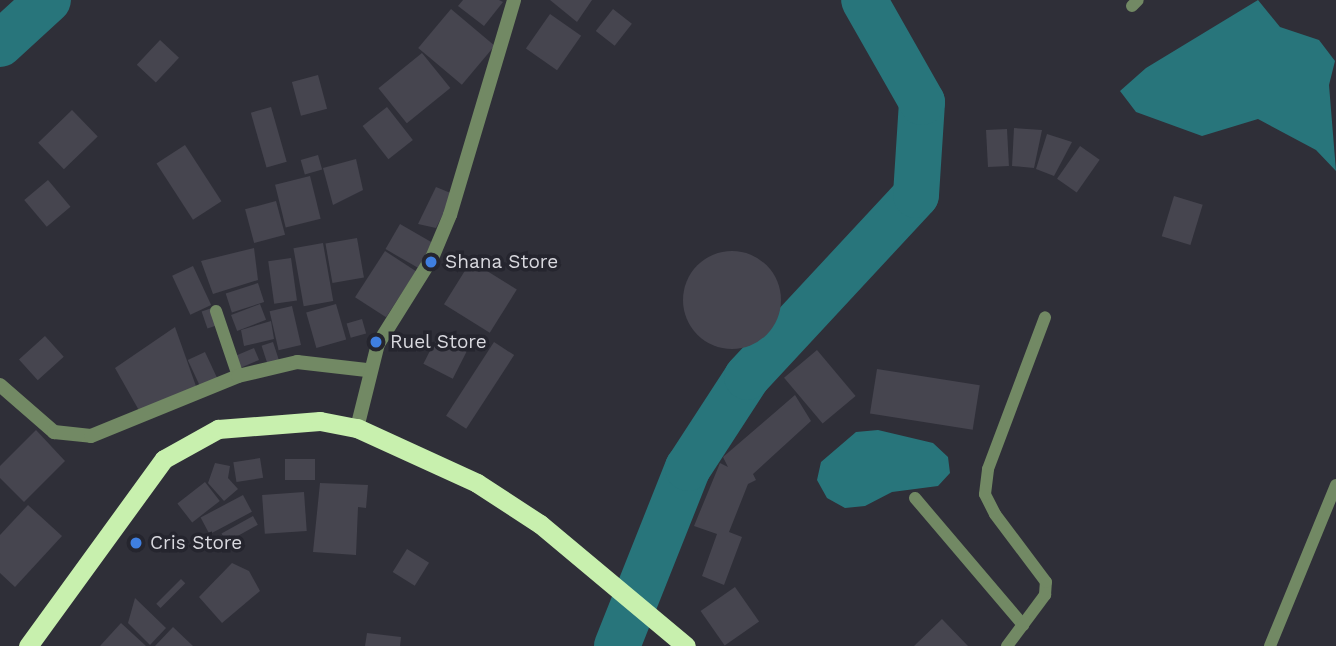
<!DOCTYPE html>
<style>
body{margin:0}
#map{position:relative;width:1336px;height:646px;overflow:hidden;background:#2f2f38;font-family:"Work Sans",sans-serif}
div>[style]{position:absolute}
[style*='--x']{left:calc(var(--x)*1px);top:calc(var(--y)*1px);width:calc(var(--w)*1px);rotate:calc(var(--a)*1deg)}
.water>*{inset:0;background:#28757b}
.river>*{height:46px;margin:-23px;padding:0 23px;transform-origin:23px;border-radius:23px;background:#28757b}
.building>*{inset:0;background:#46454f;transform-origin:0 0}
.round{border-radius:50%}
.service>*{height:12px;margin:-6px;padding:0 6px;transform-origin:6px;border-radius:6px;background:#728964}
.minor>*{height:14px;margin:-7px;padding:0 7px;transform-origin:7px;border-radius:7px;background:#728964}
.trunk>*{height:19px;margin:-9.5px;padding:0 9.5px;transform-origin:9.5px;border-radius:9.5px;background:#c8f0ae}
.dots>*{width:19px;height:19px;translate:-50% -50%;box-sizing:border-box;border:4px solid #25252e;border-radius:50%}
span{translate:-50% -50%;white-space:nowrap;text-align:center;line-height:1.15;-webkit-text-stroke:7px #25252e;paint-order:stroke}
.poi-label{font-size:19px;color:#d9d9df}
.left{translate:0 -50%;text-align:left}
</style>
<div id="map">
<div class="water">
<i style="clip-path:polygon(1258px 0,1280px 27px,1319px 40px,1335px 61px,1329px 85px,1336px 171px,1316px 150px,1258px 119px,1202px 136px,1136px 112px,1120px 91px,1146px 68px)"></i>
<i style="clip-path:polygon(878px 430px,933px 443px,948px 457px,950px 473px,938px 486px,892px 492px,865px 506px,845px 508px,827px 498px,817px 480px,821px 462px,856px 432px)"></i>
</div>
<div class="river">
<i style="--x:0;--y:44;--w:65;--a:-42.5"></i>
<i style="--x:617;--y:646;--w:192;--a:-68.3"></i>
<i style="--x:688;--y:468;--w:108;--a:-57"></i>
<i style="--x:747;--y:377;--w:248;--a:-47.1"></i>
<i style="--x:916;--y:195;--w:93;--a:-86.3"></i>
<i style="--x:922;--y:102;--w:117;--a:-119.6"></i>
</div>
<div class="building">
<i style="clip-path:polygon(463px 0,499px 0,503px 2px,484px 26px,458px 6px)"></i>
<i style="clip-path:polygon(550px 0,592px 0,577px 22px)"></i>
<i style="left:451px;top:9px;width:57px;height:51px;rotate:40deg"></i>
<i style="left:613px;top:9px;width:24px;height:28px;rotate:38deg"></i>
<i style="left:550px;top:14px;width:38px;height:42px;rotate:35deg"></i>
<i style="left:160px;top:40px;width:26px;height:34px;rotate:43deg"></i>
<i style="left:422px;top:53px;width:45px;height:56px;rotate:51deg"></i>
<i style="left:318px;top:75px;width:35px;height:27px;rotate:75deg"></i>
<i style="left:271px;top:107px;width:57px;height:21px;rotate:74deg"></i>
<i style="left:387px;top:107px;width:42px;height:31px;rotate:52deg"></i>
<i style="left:72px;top:110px;width:37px;height:47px;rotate:46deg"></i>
<i style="clip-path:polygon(1014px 128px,1042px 130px,1034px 168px,1012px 166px)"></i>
<i style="left:1007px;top:129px;width:37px;height:21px;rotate:87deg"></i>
<i style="clip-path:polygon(1047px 134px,1072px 142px,1054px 176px,1036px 169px)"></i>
<i style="left:185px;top:145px;width:67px;height:34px;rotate:57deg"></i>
<i style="left:1080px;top:146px;width:24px;height:40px;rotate:35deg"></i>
<i style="left:318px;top:155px;width:15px;height:18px;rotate:74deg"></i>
<i style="clip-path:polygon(356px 159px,363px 190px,333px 205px,323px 168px)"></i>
<i style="left:310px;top:176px;width:44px;height:36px;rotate:76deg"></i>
<i style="left:48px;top:180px;width:35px;height:31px;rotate:50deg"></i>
<i style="clip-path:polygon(436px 187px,453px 194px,436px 228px,418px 224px)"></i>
<i style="left:1174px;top:196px;width:30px;height:42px;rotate:17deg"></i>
<i style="left:276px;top:201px;width:35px;height:32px;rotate:75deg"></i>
<i style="left:400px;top:224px;width:39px;height:29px;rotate:30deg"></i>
<i style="left:357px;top:238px;width:40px;height:32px;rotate:80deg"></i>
<i style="left:323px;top:243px;width:59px;height:30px;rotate:80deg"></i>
<i style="clip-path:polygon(254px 248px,258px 280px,213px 294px,201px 261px)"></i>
<i style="left:385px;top:251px;width:37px;height:55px;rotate:33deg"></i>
<i class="round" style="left:683px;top:251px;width:98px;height:98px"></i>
<i style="left:291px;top:258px;width:43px;height:23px;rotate:82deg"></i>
<i style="left:471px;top:261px;width:54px;height:51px;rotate:32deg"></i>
<i style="left:193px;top:266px;width:43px;height:23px;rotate:65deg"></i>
<i style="left:258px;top:283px;width:20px;height:34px;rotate:72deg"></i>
<i style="left:260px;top:304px;width:17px;height:31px;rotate:69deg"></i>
<i style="left:336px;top:304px;width:37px;height:31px;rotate:74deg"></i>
<i style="left:292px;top:306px;width:40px;height:23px;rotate:77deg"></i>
<i style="left:212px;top:308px;width:18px;height:11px;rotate:71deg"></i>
<i style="left:362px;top:319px;width:15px;height:16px;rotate:74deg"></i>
<i style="clip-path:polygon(271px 321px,274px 339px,244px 346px,241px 330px)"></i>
<i style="clip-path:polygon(175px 327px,197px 389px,141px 414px,115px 368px)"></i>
<i style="left:45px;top:336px;width:28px;height:35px;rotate:48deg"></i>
<i style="left:437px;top:337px;width:33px;height:30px;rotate:27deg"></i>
<i style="left:273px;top:342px;width:20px;height:12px;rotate:72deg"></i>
<i style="left:494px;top:342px;width:24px;height:88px;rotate:33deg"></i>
<i style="left:254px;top:348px;width:13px;height:20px;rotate:67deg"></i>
<i style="left:817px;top:350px;width:60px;height:43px;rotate:50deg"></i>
<i style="left:205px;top:352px;width:29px;height:19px;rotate:65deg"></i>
<i style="left:877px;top:369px;width:104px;height:45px;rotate:9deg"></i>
<i style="clip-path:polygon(795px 395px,811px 421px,753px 474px,756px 480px,748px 484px,729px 532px,742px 537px,724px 585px,702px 576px,717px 534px,694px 526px,720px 463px,728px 467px,723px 457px)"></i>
<i style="clip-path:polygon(36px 430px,65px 461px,24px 502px,0 478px,0 466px)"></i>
<i style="left:260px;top:458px;width:20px;height:27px;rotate:81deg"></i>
<i style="left:285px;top:459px;width:30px;height:21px"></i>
<i style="clip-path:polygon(215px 463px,230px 466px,228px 478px,238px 489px,224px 501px,208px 483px)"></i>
<i style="left:205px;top:482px;width:24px;height:35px;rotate:52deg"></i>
<i style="clip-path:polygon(320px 483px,368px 485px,366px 508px,358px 507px,356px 555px,313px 552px)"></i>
<i style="left:304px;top:492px;width:39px;height:42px;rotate:86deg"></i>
<i style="left:243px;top:495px;width:19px;height:48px;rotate:62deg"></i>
<i style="clip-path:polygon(28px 505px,62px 536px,15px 587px,0 573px,0 535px)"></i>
<i style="left:253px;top:516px;width:10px;height:36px;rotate:61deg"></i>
<i style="left:407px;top:549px;width:26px;height:27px;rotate:32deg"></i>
<i style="clip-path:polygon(232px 563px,249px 571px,260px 591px,222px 623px,199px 597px)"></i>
<i style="left:181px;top:579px;width:6px;height:35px;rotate:45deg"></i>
<i style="left:735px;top:587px;width:42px;height:42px;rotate:55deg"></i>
<i style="clip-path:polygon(135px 598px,166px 628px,150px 645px,128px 623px)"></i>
<i style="clip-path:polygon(942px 619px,968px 646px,914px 646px)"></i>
<i style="clip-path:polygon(121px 623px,146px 646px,100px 646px)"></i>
<i style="clip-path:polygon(173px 627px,193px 646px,155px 646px)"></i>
<i style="clip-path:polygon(367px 633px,401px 637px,400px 646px,365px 646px)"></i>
</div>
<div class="service">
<i style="--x:1132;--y:6;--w:8;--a:-45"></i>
<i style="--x:216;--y:311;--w:69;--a:71.3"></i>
<i style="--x:915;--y:498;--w:167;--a:49.6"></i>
<i style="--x:1007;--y:646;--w:64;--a:-53.3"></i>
<i style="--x:1045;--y:595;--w:13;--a:-86"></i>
<i style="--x:1046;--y:582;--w:85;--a:-126.9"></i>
<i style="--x:995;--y:514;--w:22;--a:-117"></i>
<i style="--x:985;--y:494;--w:25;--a:-83"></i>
<i style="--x:988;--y:469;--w:162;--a:-69.4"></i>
<i style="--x:1270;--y:646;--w:174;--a:-67.7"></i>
</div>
<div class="minor">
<i style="--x:0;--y:385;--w:72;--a:41"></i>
<i style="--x:54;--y:432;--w:37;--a:6"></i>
<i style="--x:91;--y:436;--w:159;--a:-22.2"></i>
<i style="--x:238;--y:376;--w:61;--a:-13.3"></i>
<i style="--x:297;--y:362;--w:70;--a:6.5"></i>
<i style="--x:357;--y:428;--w:87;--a:-76"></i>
<i style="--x:378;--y:344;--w:102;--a:-57.9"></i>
<i style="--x:432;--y:258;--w:47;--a:-67.3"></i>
<i style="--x:450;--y:215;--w:224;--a:-73.4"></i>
</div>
<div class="trunk">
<i style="--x:28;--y:646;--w:231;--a:-54"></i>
<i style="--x:164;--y:459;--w:62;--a:-29.1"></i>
<i style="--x:218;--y:429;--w:102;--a:-4.5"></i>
<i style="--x:320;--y:421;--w:38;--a:11"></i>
<i style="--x:357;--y:428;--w:132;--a:24.6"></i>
<i style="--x:477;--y:483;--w:75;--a:33.1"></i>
<i style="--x:540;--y:524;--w:190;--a:39.9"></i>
</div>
<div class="dots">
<i style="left:431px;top:262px;background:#3f7fe0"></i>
<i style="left:376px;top:342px;background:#3f7fe0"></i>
<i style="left:136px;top:543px;background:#3f7fe0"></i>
</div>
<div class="poi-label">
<span class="left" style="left:445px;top:262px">Shana Store</span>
<span class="left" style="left:390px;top:342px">Ruel Store</span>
<span class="left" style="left:150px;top:543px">Cris Store</span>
</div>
</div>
